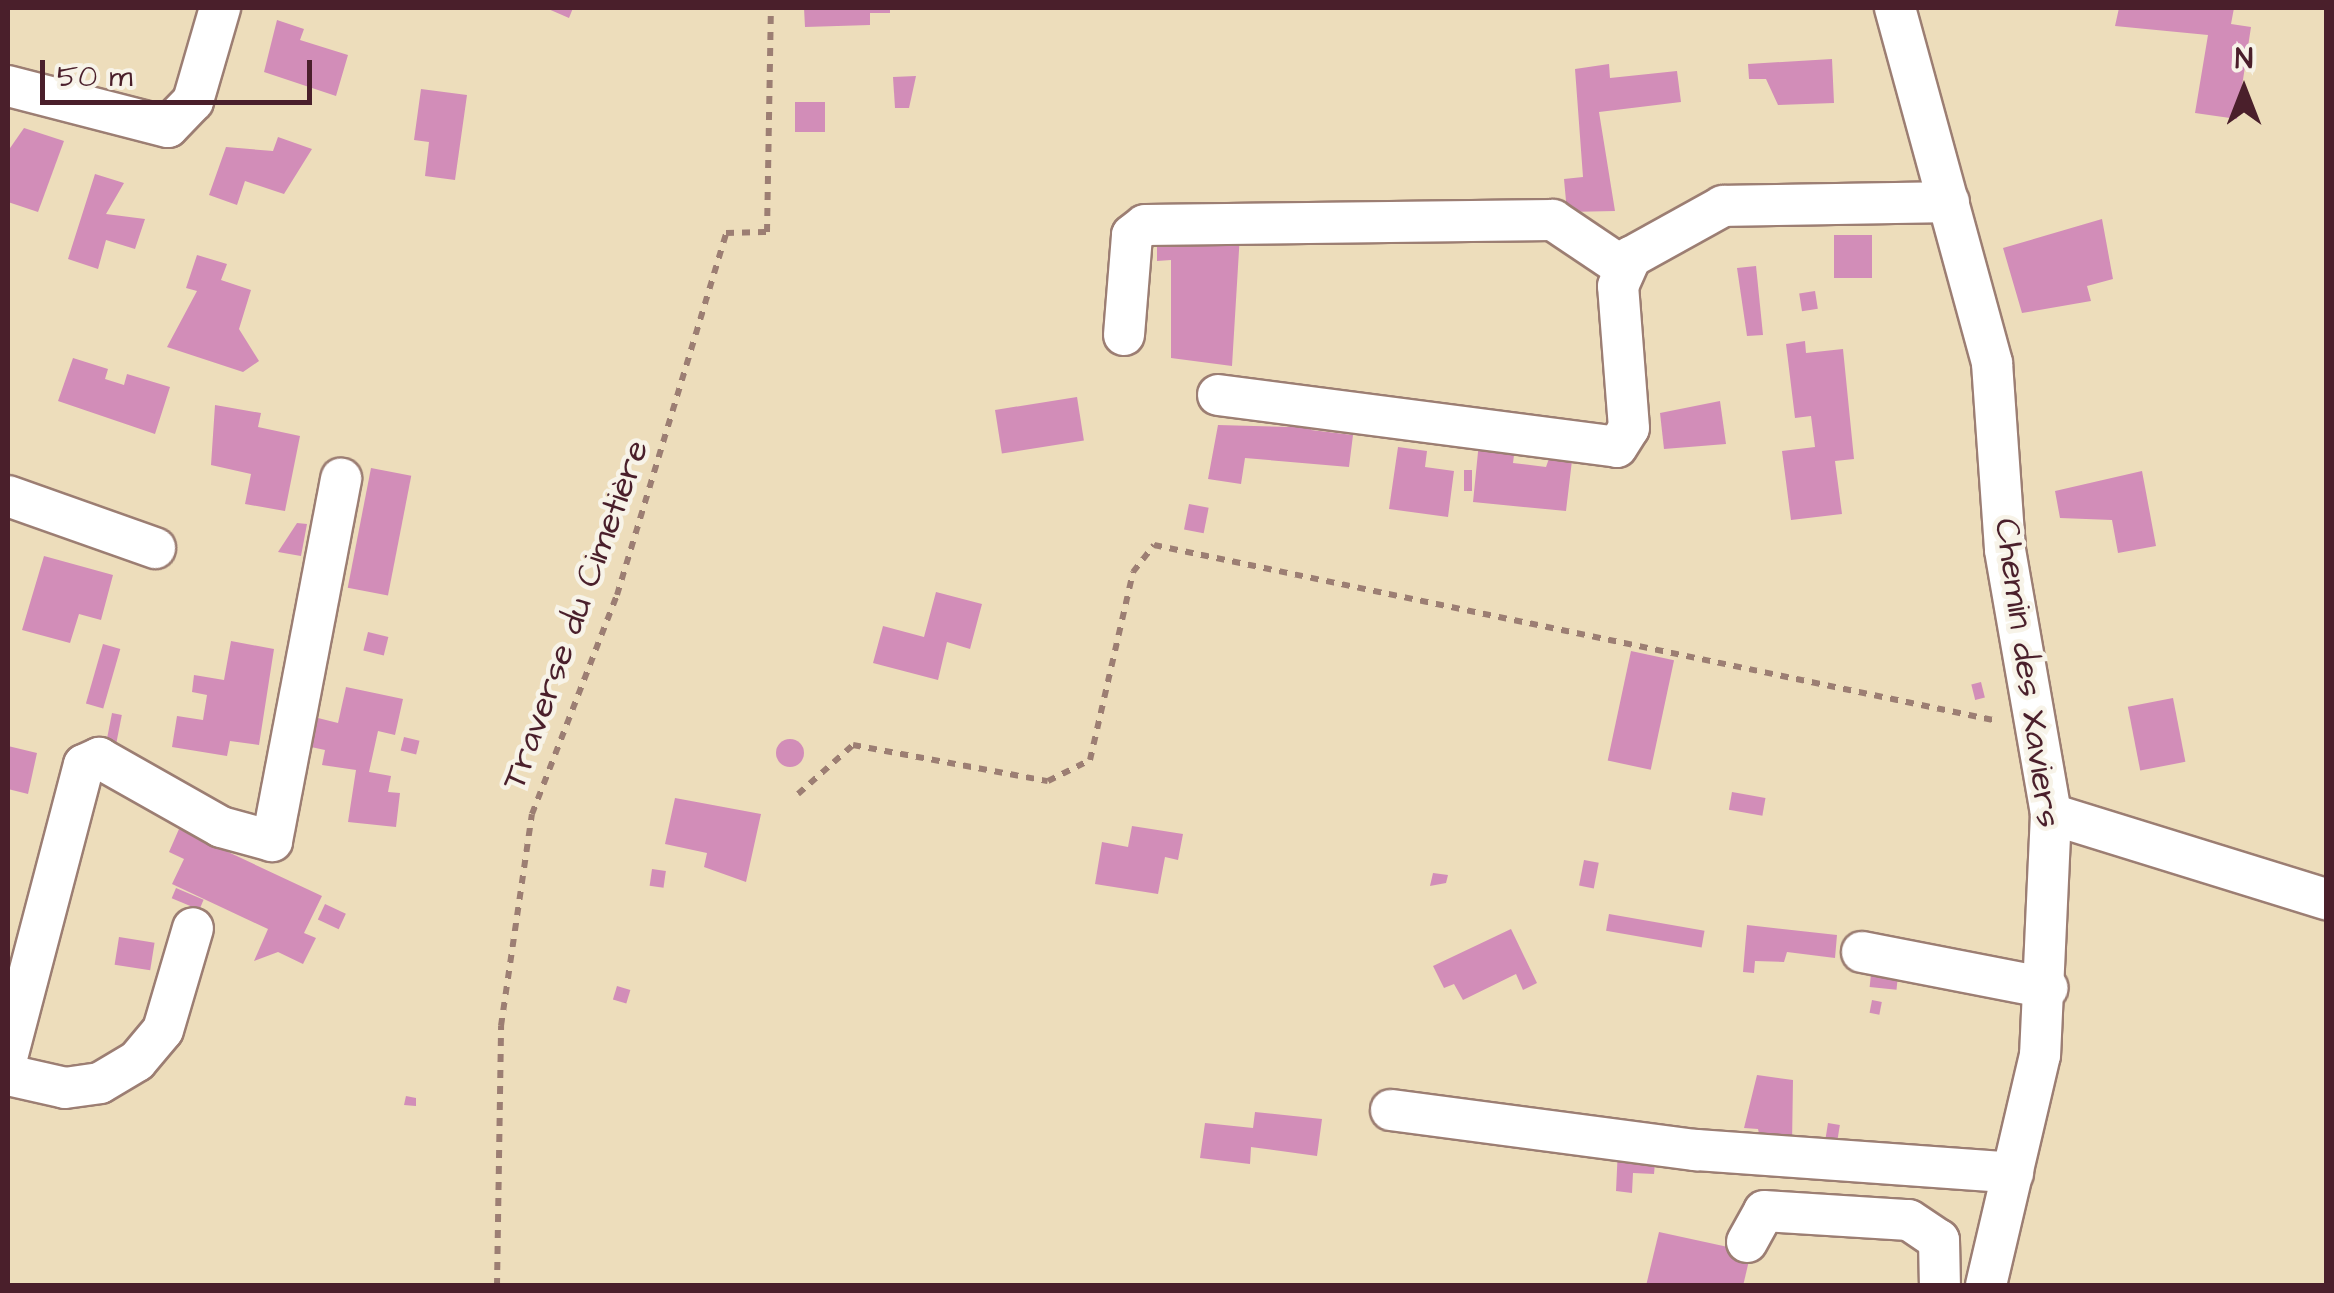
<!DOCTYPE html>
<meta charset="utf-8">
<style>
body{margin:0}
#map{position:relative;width:2334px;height:1293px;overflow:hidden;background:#edddbb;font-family:"Architects Daughter",sans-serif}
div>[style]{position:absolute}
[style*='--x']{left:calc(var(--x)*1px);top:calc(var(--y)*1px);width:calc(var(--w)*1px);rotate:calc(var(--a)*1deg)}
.building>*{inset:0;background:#d28db8;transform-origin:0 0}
.round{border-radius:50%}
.path>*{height:6px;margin-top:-3px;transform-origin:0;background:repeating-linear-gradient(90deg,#9c7e73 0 8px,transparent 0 16px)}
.roads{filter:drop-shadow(2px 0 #9c7e73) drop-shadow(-2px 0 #9c7e73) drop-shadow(0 2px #9c7e73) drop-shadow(0 -2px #9c7e73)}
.minor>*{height:40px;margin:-20px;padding:0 20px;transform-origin:20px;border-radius:20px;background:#fff}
span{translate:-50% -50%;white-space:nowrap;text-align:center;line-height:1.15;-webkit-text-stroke:9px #f7f3e8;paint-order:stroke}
.street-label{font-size:35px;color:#4a1f2b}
.frame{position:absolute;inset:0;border:10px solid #4a1f2b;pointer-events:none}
.north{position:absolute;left:2194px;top:40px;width:100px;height:100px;-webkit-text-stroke:8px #f7f3e8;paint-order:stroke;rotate:0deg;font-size:28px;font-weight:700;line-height:40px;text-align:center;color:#4a1f2b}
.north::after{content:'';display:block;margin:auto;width:35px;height:45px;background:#4a1f2b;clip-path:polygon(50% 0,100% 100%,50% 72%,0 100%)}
.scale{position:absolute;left:40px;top:60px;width:272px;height:45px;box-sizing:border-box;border:5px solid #4a1f2b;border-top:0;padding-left:12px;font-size:30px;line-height:35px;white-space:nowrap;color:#4a1f2b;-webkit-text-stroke:8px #f7f3e8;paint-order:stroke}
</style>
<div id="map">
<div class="building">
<i style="clip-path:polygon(546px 8px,573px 8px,569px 18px)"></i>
<i style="clip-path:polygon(804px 8px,890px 8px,890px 13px,870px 13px,870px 25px,805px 27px)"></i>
<i style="clip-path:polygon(2119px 8px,2234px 8px,2231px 24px,2251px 27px,2237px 119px,2195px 113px,2208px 35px,2115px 26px)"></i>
<i style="clip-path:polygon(277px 20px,304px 29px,300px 40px,348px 55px,336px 96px,264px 72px)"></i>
<i style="clip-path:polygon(1832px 59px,1834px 103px,1778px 105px,1766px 79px,1749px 79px,1748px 64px)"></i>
<i style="clip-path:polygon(1609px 64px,1610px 78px,1677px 71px,1681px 102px,1599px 112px,1615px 211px,1567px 212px,1564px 179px,1583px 177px,1575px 69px)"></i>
<i style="clip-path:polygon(916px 76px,909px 108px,895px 108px,893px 77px)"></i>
<i style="clip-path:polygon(421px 89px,467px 95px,455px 180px,425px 176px,429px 142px,414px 140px)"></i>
<i style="left:825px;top:102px;width:30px;height:30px;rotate:90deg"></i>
<i style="clip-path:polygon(24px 128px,64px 141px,38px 212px,8px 202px,8px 151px)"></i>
<i style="clip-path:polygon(278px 137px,312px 149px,284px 194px,245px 181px,237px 205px,209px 195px,226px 147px,273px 151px)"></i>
<i style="clip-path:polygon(95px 174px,124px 183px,106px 214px,145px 219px,135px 249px,106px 240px,98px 269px,68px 259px)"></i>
<i style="clip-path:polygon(2102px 219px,2113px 279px,2087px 286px,2091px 301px,2022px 313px,2003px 248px)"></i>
<i style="clip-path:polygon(1240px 234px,1232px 366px,1171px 358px,1171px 260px,1157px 261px,1157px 237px)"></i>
<i style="left:1872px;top:235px;width:43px;height:38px;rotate:90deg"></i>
<i style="clip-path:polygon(197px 255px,227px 264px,221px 280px,251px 290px,239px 329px,259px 361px,243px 372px,167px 347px,197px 291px,186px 288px)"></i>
<i style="clip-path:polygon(1756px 266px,1763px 335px,1747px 336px,1737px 268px)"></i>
<i style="left:1815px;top:291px;width:18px;height:16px;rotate:81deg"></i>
<i style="clip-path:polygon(1805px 341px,1806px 353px,1843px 349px,1854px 459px,1835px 461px,1842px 514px,1791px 520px,1782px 451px,1815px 447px,1811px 416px,1795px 418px,1786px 344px)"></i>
<i style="clip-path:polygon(73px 358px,108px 369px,105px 379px,124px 385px,127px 374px,170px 387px,155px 434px,58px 401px)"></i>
<i style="left:1077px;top:397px;width:44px;height:83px;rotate:81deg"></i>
<i style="clip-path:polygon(1720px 401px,1726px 444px,1664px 449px,1660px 413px)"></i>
<i style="clip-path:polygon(215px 405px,261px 413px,258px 427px,300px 436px,285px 511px,245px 504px,251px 474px,211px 465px)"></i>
<i style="clip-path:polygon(1290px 415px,1313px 417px,1311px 430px,1353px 435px,1349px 467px,1245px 458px,1241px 484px,1208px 479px,1218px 425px,1290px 427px)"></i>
<i style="clip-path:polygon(1479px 442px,1515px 447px,1513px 463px,1546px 467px,1552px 450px,1573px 452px,1566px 511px,1473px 502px)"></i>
<i style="clip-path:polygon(1398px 447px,1427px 451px,1425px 467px,1454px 471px,1448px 517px,1389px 509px)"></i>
<i style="left:371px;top:468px;width:41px;height:122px;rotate:11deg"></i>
<i style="left:1464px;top:470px;width:8px;height:21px"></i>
<i style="clip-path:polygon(2142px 471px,2156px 546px,2118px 553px,2112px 520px,2060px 518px,2055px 491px)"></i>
<i style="left:1189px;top:504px;width:20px;height:26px;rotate:11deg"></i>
<i style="clip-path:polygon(297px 523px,307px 524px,301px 556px,278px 552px)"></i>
<i style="clip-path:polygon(44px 556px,113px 575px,101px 620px,79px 614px,70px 643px,22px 630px)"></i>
<i style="clip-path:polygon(936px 592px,982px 604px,970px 649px,947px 642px,938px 680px,873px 663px,883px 626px,924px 637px)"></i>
<i style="left:368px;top:632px;width:21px;height:19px;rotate:14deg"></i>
<i style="clip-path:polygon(231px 641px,274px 649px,259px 745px,230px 741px,227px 756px,172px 747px,177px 716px,203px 720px,207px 695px,192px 692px,194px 675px,224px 680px)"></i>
<i style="left:103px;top:644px;width:18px;height:62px;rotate:16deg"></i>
<i style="left:1631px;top:651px;width:44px;height:112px;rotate:12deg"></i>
<i style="left:1981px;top:682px;width:16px;height:10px;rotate:76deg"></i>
<i style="clip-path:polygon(346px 687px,403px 699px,395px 735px,378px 731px,369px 772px,391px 776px,388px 792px,400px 793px,396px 827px,348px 822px,356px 770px,322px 765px,325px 750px,311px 747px,318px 718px,338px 723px)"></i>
<i style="left:2173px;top:698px;width:65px;height:46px;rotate:79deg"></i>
<i style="left:112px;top:713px;width:10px;height:36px;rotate:11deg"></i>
<i style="left:404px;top:737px;width:16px;height:14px;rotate:14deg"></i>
<i class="round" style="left:776px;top:739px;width:28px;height:28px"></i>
<i style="clip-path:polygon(8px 746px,37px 753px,28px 794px,8px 789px)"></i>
<i style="left:1732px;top:792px;width:34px;height:18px;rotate:10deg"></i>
<i style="clip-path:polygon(675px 798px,761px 814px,746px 882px,704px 867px,707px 853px,665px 844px)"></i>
<i style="clip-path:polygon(1132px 826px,1183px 834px,1178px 860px,1165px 857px,1158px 894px,1095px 884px,1102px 842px,1128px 847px)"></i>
<i style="clip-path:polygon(179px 829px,322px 896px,304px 933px,316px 938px,303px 964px,278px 952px,254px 961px,268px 929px,172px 884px,184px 859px,169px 852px)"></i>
<i style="left:1584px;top:860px;width:15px;height:26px;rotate:11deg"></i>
<i style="left:652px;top:869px;width:14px;height:17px;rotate:8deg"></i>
<i style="clip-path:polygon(1433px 873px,1448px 875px,1446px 883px,1430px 886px)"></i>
<i style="left:176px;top:888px;width:30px;height:11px;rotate:23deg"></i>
<i style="left:325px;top:904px;width:23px;height:17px;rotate:25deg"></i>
<i style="left:1609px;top:914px;width:97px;height:17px;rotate:10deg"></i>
<i style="clip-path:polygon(1747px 925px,1837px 935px,1835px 958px,1787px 952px,1784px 962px,1755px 961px,1754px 973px,1743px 972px)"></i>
<i style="clip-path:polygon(1511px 929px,1537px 983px,1523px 990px,1516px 974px,1463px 1000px,1454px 984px,1444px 988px,1433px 966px)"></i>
<i style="left:119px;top:937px;width:36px;height:28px;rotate:9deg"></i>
<i style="left:1871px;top:974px;width:27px;height:13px;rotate:6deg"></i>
<i style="left:617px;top:986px;width:14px;height:14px;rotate:17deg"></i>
<i style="left:1872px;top:1000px;width:10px;height:13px;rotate:11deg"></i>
<i style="clip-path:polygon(1757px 1075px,1793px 1080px,1792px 1145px,1761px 1142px,1758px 1129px,1744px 1128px)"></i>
<i style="clip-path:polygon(406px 1096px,416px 1098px,416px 1106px,404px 1105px)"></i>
<i style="clip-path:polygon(1255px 1112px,1322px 1119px,1317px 1156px,1251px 1147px,1250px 1164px,1200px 1158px,1205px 1123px,1253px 1128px)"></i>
<i style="left:1828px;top:1123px;width:12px;height:18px;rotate:9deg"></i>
<i style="clip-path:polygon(1618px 1148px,1656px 1152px,1654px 1174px,1633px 1173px,1632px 1193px,1616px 1191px)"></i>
<i style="clip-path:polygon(1659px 1232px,1751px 1252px,1743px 1286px,1646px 1286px)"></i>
</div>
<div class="path">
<i style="--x:798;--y:794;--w:74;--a:-41.7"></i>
<i style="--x:853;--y:745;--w:198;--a:10.5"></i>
<i style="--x:1048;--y:781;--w:47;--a:-26.6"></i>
<i style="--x:1090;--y:760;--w:193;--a:-77.1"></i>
<i style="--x:1133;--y:572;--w:34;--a:-52"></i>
<i style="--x:1154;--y:545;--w:862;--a:11.78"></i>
<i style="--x:497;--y:1286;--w:260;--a:-89.1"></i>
<i style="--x:501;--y:1026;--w:214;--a:-81.7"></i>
<i style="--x:532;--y:814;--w:235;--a:-68.8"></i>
<i style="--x:617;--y:595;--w:378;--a:-73.2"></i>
<i style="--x:726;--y:233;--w:41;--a:-1.4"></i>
<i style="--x:767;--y:232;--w:224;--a:-89"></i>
</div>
<div class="roads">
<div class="minor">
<i style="--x:1895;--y:8;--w:368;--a:74.7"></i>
<i style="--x:1992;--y:363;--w:187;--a:86"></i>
<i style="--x:2005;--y:550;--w:268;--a:80.1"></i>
<i style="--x:2051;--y:814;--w:241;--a:92.6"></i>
<i style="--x:2040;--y:1055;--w:237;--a:103.2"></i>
<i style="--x:8;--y:86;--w:165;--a:14.4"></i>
<i style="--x:168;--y:127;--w:36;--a:-46"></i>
<i style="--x:193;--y:101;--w:97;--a:-73.8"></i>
<i style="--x:1124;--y:335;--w:100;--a:-85.4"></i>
<i style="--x:1132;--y:235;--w:16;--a:-38"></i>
<i style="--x:1145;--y:225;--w:408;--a:-0.7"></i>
<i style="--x:1553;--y:220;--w:84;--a:33.9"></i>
<i style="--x:1218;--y:395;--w:402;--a:7.4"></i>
<i style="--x:1617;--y:447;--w:22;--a:-58"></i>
<i style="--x:1629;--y:428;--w:142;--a:-94.4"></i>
<i style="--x:1618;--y:286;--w:32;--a:-66"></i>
<i style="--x:1631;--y:257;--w:105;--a:-29"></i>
<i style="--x:1723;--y:206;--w:226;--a:-1"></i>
<i style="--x:8;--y:496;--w:156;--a:19.5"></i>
<i style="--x:2051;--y:814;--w:288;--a:17.2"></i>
<i style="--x:1862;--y:952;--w:189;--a:11"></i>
<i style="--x:8;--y:1054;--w:299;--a:-75.3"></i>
<i style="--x:84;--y:765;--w:17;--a:-25"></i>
<i style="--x:99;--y:758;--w:140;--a:29.5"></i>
<i style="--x:221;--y:827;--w:53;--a:15.4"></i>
<i style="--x:272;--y:841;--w:369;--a:-79.2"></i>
<i style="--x:8;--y:1075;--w:58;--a:12.8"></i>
<i style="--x:65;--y:1088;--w:35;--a:-8"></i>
<i style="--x:100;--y:1083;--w:43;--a:-30.7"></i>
<i style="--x:137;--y:1061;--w:40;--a:-50"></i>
<i style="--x:163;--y:1030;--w:106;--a:-73.6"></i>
<i style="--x:1391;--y:1110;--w:308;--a:7.5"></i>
<i style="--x:1696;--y:1150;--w:318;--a:4.1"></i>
<i style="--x:1747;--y:1242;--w:35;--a:-61"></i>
<i style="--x:1764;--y:1211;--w:145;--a:3.6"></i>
<i style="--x:1909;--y:1220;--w:36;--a:34"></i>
<i style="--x:1939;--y:1240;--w:46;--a:88.8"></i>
</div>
</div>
<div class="street-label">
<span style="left:576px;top:615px;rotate:-70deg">Traverse du Cimetière</span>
<span style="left:2027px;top:673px;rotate:82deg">Chemin des Xaviers</span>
</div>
<div class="frame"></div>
<div class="north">N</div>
<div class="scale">50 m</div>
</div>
